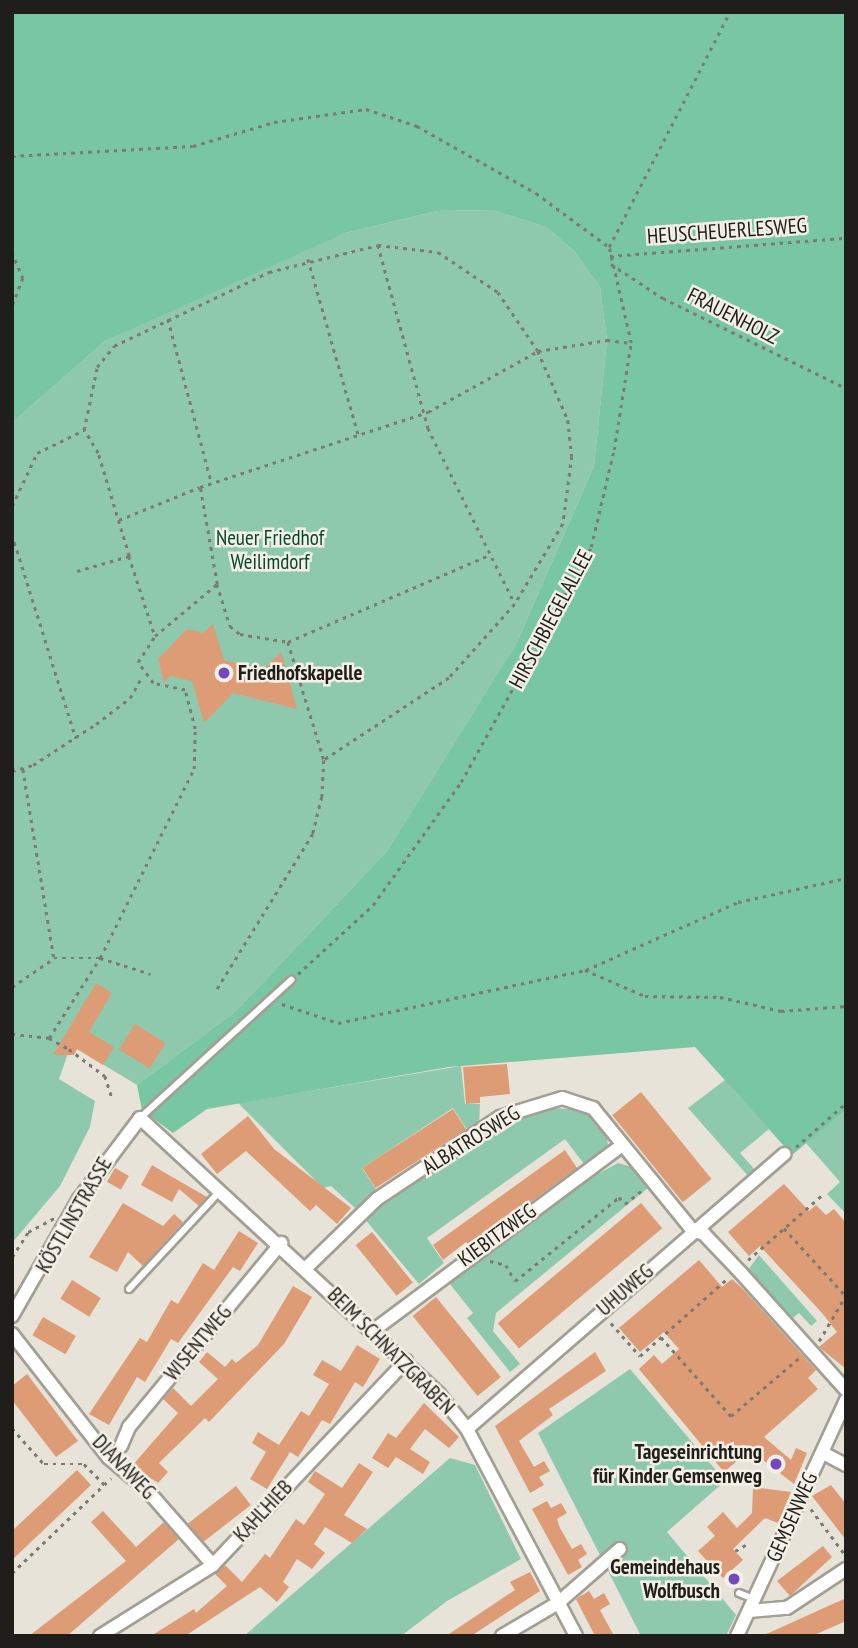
<!DOCTYPE html>
<meta charset="utf-8">
<style>
body{margin:0}
#map{position:relative;width:858px;height:1648px;overflow:hidden;background:#e7e3d8;font-family:"PT Sans Narrow",sans-serif}
div>[style]{position:absolute}
[style*='--x']{left:calc(var(--x)*1px);top:calc(var(--y)*1px);width:calc(var(--w)*1px);rotate:calc(var(--a)*1deg)}
.green>*{inset:0;background:#8fc9ad}
.forest>*{inset:0;background:#78c6a2}
.building>*{inset:0;background:#dd9b76;transform-origin:0 0}
.path>*{height:2.5px;margin-top:-1.25px;transform-origin:0;background:repeating-linear-gradient(90deg,#7d7a73 0 3.5px,transparent 0 8.5px)}
.roads{filter:drop-shadow(2px 0 #a29f94) drop-shadow(-2px 0 #a29f94) drop-shadow(0 2px #a29f94) drop-shadow(0 -2px #a29f94)}
.service>*{height:6px;margin:-3px;padding:0 3px;transform-origin:3px;border-radius:3px;background:#fff}
.minor>*{height:12px;margin:-6px;padding:0 6px;transform-origin:6px;border-radius:6px;background:#fff}
.dots>*{width:19px;height:19px;translate:-50% -50%;box-sizing:border-box;border:4px solid #f4f0e5;border-radius:50%}
span{translate:-50% -50%;white-space:nowrap;text-align:center;line-height:1.15;-webkit-text-stroke:5px #f4f0e5;paint-order:stroke}
.street-label{font-size:21px;color:#1f1e1a}
.park-label{font-size:21px;color:#064931}
.poi-label{font-size:21px;color:#1f1e1a;font-weight:700}
.left{translate:0 -50%;text-align:left}
.right{translate:-100% -50%;text-align:right}
.frame{position:absolute;inset:0;border:14px solid #1f1e1a;pointer-events:none}
</style>
<div id="map">
<div class="green">
<i style="clip-path:polygon(492px 210px,546px 227px,575px 252px,600px 287px,607px 340px,594px 466px,517px 642px,387px 851px,236px 1011px,137px 1085px,71px 1045px,59px 1079px,95px 1101px,90px 1127px,60px 1186px,12px 1243px,12px 423px,105px 341px,258px 268px,345px 233px,437px 211px)"></i>
<i style="clip-path:polygon(461px 1066px,465px 1104px,480px 1104px,479px 1125px,468px 1131px,453px 1108px,362px 1168px,377px 1191px,355px 1208px,331px 1186px,323px 1188px,238px 1103px)"></i>
<i style="clip-path:polygon(725px 1080px,769px 1129px,740px 1153px,755px 1170px,749px 1177px,688px 1108px)"></i>
<i style="clip-path:polygon(552px 1108px,583px 1110px,607px 1136px,608px 1146px,584px 1164px,565px 1139px,427px 1238px,444px 1263px,419px 1284px,364px 1218px,499px 1126px)"></i>
<i style="clip-path:polygon(846px 1110px,846px 1214px,827px 1194px,840px 1182px,806px 1143px)"></i>
<i style="clip-path:polygon(618px 1163px,632px 1167px,649px 1187px,496px 1313px,493px 1331px,520px 1364px,510px 1372px,467px 1318px,473px 1313px,446px 1279px,576px 1186px)"></i>
<i style="clip-path:polygon(759px 1255px,817px 1321px,811px 1326px,799px 1313px,789px 1321px,746px 1273px)"></i>
<i style="clip-path:polygon(630px 1369px,725px 1481px,667px 1532px,736px 1615px,726px 1636px,641px 1636px,538px 1433px)"></i>
<i style="clip-path:polygon(450px 1458px,475px 1465px,521px 1559px,447px 1601px,401px 1636px,244px 1636px)"></i>
</div>
<div class="forest">
<i style="clip-path:polygon(12px 12px,846px 12px,846px 1110px,792px 1155px,695px 1047px,449px 1067px,207px 1109px,173px 1133px,142px 1110px,137px 1085px,236px 1011px,387px 851px,517px 642px,594px 466px,607px 340px,600px 287px,575px 252px,546px 227px,492px 210px,437px 211px,345px 233px,105px 341px,12px 423px)"></i>
</div>
<div class="building">
<i style="clip-path:polygon(213px 624px,224px 660px,263px 670px,281px 652px,297px 709px,233px 693px,204px 723px,192px 681px,171px 676px,164px 682px,158px 659px,187px 629px,203px 633px)"></i>
<i style="clip-path:polygon(96px 983px,112px 993px,89px 1032px,114px 1047px,103px 1065px,77px 1049px,74px 1055px,53px 1055px)"></i>
<i style="left:135px;top:1024px;width:36px;height:30px;rotate:32deg"></i>
<i style="clip-path:polygon(507px 1064px,510px 1094px,480px 1097px,480px 1103px,466px 1104px,463px 1067px)"></i>
<i style="left:641px;top:1092px;width:112px;height:37px;rotate:51deg"></i>
<i style="left:453px;top:1109px;width:24px;height:108px;rotate:57deg"></i>
<i style="clip-path:polygon(248px 1116px,274px 1149px,351px 1208px,337px 1224px,316px 1205px,310px 1211px,246px 1151px,217px 1174px,201px 1154px)"></i>
<i style="clip-path:polygon(565px 1150px,577px 1168px,470px 1247px,466px 1242px,443px 1260px,433px 1245px)"></i>
<i style="clip-path:polygon(152px 1165px,167px 1174px,207px 1197px,199px 1206px,179px 1189px,172px 1202px,141px 1185px)"></i>
<i style="left:115px;top:1168px;width:16px;height:16px;rotate:30deg"></i>
<i style="clip-path:polygon(784px 1184px,809px 1211px,816px 1205px,826px 1215px,834px 1209px,846px 1223px,846px 1369px,819px 1347px,837px 1332px,822px 1313px,760px 1246px,749px 1256px,728px 1232px)"></i>
<i style="clip-path:polygon(123px 1203px,163px 1226px,174px 1214px,183px 1222px,143px 1266px,128px 1252px,117px 1272px,89px 1257px)"></i>
<i style="left:641px;top:1203px;width:33px;height:187px;rotate:50deg"></i>
<i style="clip-path:polygon(239px 1231px,258px 1243px,240px 1271px,233px 1267px,178px 1343px,171px 1339px,145px 1382px,137px 1377px,109px 1425px,89px 1414px,140px 1338px,147px 1342px,171px 1300px,178px 1304px,203px 1263px,214px 1270px)"></i>
<i style="left:372px;top:1232px;width:65px;height:21px;rotate:51deg"></i>
<i style="clip-path:polygon(699px 1260px,722px 1287px,732px 1279px,743px 1289px,816px 1370px,808px 1378px,818px 1389px,764px 1437px,791px 1460px,796px 1448px,807px 1453px,794px 1484px,750px 1450px,724px 1472px,639px 1369px,654px 1355px,662px 1364px,679px 1349px,664px 1332px,640px 1352px,619px 1328px)"></i>
<i style="left:72px;top:1280px;width:34px;height:22px;rotate:32deg"></i>
<i style="clip-path:polygon(293px 1286px,312px 1297px,284px 1344px,209px 1422px,205px 1418px,159px 1463px,168px 1472px,158px 1483px,132px 1466px,178px 1413px,163px 1399px,173px 1388px,191px 1406px,218px 1379px,199px 1362px,207px 1352px,225px 1367px,232px 1359px,236px 1363px,258px 1345px)"></i>
<i style="left:436px;top:1297px;width:103px;height:30px;rotate:51deg"></i>
<i style="left:43px;top:1317px;width:38px;height:21px;rotate:30deg"></i>
<i style="clip-path:polygon(357px 1345px,380px 1359px,363px 1387px,355px 1382px,330px 1424px,322px 1420px,298px 1457px,290px 1452px,267px 1489px,250px 1479px,266px 1452px,252px 1443px,258px 1432px,279px 1445px,301px 1411px,309px 1416px,329px 1384px,313px 1375px,322px 1360px,341px 1371px)"></i>
<i style="clip-path:polygon(595px 1352px,606px 1371px,549px 1409px,553px 1415px,519px 1441px,534px 1467px,544px 1461px,550px 1471px,539px 1477px,544px 1485px,530px 1493px,495px 1426px)"></i>
<i style="clip-path:polygon(27px 1374px,78px 1441px,56px 1457px,12px 1400px,12px 1386px)"></i>
<i style="clip-path:polygon(424px 1403px,459px 1437px,449px 1448px,425px 1429px,410px 1449px,430px 1462px,423px 1474px,396px 1457px,388px 1468px,372px 1458px,388px 1433px,396px 1438px)"></i>
<i style="clip-path:polygon(359px 1463px,373px 1472px,344px 1515px,367px 1529px,352px 1543px,325px 1527px,314px 1544px,325px 1553px,312px 1569px,297px 1559px,283px 1582px,289px 1587px,277px 1602px,260px 1587px,185px 1636px,151px 1636px,194px 1609px,196px 1613px,227px 1586px,215px 1574px,225px 1565px,242px 1582px,265px 1554px,270px 1558px,296px 1519px,304px 1525px,325px 1494px,308px 1482px,315px 1471px,342px 1488px)"></i>
<i style="clip-path:polygon(77px 1470px,91px 1485px,12px 1560px,12px 1531px)"></i>
<i style="clip-path:polygon(831px 1485px,846px 1504px,846px 1540px,812px 1496px)"></i>
<i style="left:236px;top:1486px;width:24px;height:61px;rotate:52deg"></i>
<i style="clip-path:polygon(753px 1487px,791px 1492px,778px 1523px,765px 1518px,733px 1549px,743px 1560px,723px 1578px,698px 1551px,715px 1536px,707px 1527px,723px 1512px,737px 1528px,752px 1513px)"></i>
<i style="clip-path:polygon(547px 1501px,551px 1508px,561px 1503px,567px 1513px,557px 1519px,560px 1528px,572px 1549px,581px 1544px,587px 1554px,578px 1560px,582px 1567px,568px 1575px,532px 1509px)"></i>
<i style="clip-path:polygon(103px 1511px,136px 1547px,164px 1522px,179px 1539px,67px 1636px,29px 1636px,126px 1561px,91px 1522px)"></i>
<i style="clip-path:polygon(823px 1546px,832px 1557px,790px 1596px,777px 1581px)"></i>
<i style="clip-path:polygon(530px 1572px,540px 1591px,471px 1636px,446px 1636px,515px 1590px,510px 1582px)"></i>
<i style="clip-path:polygon(589px 1591px,594px 1599px,604px 1593px,610px 1604px,600px 1610px,614px 1636px,595px 1636px,576px 1599px)"></i>
<i style="clip-path:polygon(846px 1598px,846px 1621px,812px 1636px,762px 1636px)"></i>
</div>
<div class="path">
<i style="--x:12;--y:156;--w:181;--a:-3.2"></i>
<i style="--x:193;--y:146;--w:84;--a:-16.5"></i>
<i style="--x:274;--y:122;--w:93;--a:-8"></i>
<i style="--x:366;--y:109;--w:54;--a:18.4"></i>
<i style="--x:417;--y:126;--w:137;--a:29.4"></i>
<i style="--x:536;--y:193;--w:91;--a:36.5"></i>
<i style="--x:378;--y:245;--w:190;--a:74.7"></i>
<i style="--x:428;--y:428;--w:196;--a:63.7"></i>
<i style="--x:12;--y:252;--w:28;--a:67"></i>
<i style="--x:23;--y:278;--w:30;--a:111"></i>
<i style="--x:610;--y:256;--w:237;--a:-4.4"></i>
<i style="--x:308;--y:259;--w:185;--a:74"></i>
<i style="--x:611;--y:264;--w:62;--a:33.2"></i>
<i style="--x:663;--y:298;--w:204;--a:26.2"></i>
<i style="--x:168;--y:319;--w:168;--a:75.1"></i>
<i style="--x:12;--y:506;--w:59;--a:-64.7"></i>
<i style="--x:37;--y:453;--w:52;--a:-26.1"></i>
<i style="--x:119;--y:520;--w:87;--a:-22.2"></i>
<i style="--x:12;--y:534;--w:214;--a:72.6"></i>
<i style="--x:129;--y:556;--w:108;--a:-106.8"></i>
<i style="--x:98;--y:453;--w:27;--a:-121"></i>
<i style="--x:84;--y:430;--w:64;--a:-78.3"></i>
<i style="--x:97;--y:367;--w:27;--a:-51"></i>
<i style="--x:114;--y:346;--w:172;--a:-25.5"></i>
<i style="--x:269;--y:272;--w:112;--a:-13.9"></i>
<i style="--x:378;--y:245;--w:60;--a:6.7"></i>
<i style="--x:438;--y:252;--w:72;--a:33.7"></i>
<i style="--x:498;--y:292;--w:71;--a:55.9"></i>
<i style="--x:538;--y:351;--w:75;--a:66.5"></i>
<i style="--x:568;--y:420;--w:36;--a:84"></i>
<i style="--x:572;--y:456;--w:69;--a:97.5"></i>
<i style="--x:563;--y:524;--w:93;--a:121"></i>
<i style="--x:515;--y:604;--w:99;--a:131.7"></i>
<i style="--x:449;--y:678;--w:149;--a:146.7"></i>
<i style="--x:77;--y:571;--w:54;--a:-16.1"></i>
<i style="--x:129;--y:556;--w:84;--a:72"></i>
<i style="--x:217;--y:584;--w:98;--a:-99.9"></i>
<i style="--x:200;--y:487;--w:240;--a:-18.2"></i>
<i style="--x:428;--y:412;--w:126;--a:-29"></i>
<i style="--x:538;--y:351;--w:70;--a:-9.1"></i>
<i style="--x:607;--y:340;--w:24;--a:7"></i>
<i style="--x:288;--y:642;--w:217;--a:-23.4"></i>
<i style="--x:23;--y:769;--w:192;--a:80.7"></i>
<i style="--x:12;--y:771;--w:22;--a:-16"></i>
<i style="--x:33;--y:765;--w:75;--a:-33.1"></i>
<i style="--x:96;--y:724;--w:43;--a:-37.4"></i>
<i style="--x:130;--y:698;--w:25;--a:-61"></i>
<i style="--x:586;--y:970;--w:167;--a:-24.1"></i>
<i style="--x:738;--y:902;--w:111;--a:-12.5"></i>
<i style="--x:298;--y:974;--w:102;--a:-42.6"></i>
<i style="--x:373;--y:905;--w:151;--a:-54.4"></i>
<i style="--x:461;--y:782;--w:269;--a:-61"></i>
<i style="--x:591;--y:547;--w:100;--a:-76.7"></i>
<i style="--x:614;--y:450;--w:108;--a:-81"></i>
<i style="--x:631;--y:343;--w:98;--a:-102.9"></i>
<i style="--x:609;--y:247;--w:264;--a:-62.8"></i>
<i style="--x:12;--y:987;--w:51;--a:-34.6"></i>
<i style="--x:54;--y:958;--w:46;--a:0"></i>
<i style="--x:100;--y:958;--w:53;--a:17.4"></i>
<i style="--x:282;--y:1004;--w:59;--a:18.7"></i>
<i style="--x:338;--y:1023;--w:253;--a:-12.1"></i>
<i style="--x:585;--y:970;--w:65;--a:23.4"></i>
<i style="--x:645;--y:996;--w:75;--a:0.8"></i>
<i style="--x:720;--y:997;--w:63;--a:12.9"></i>
<i style="--x:781;--y:1011;--w:65;--a:-4.4"></i>
<i style="--x:12;--y:1034;--w:37;--a:6"></i>
<i style="--x:49;--y:1038;--w:23;--a:29"></i>
<i style="--x:69;--y:1049;--w:45;--a:36.9"></i>
<i style="--x:105;--y:1076;--w:22;--a:72"></i>
<i style="--x:49;--y:1038;--w:95;--a:-57.5"></i>
<i style="--x:100;--y:958;--w:211;--a:-63.6"></i>
<i style="--x:194;--y:769;--w:40;--a:-88.6"></i>
<i style="--x:195;--y:729;--w:40;--a:-104.4"></i>
<i style="--x:185;--y:690;--w:33;--a:-168"></i>
<i style="--x:153;--y:683;--w:26;--a:-126"></i>
<i style="--x:138;--y:662;--w:31;--a:-57"></i>
<i style="--x:155;--y:636;--w:81;--a:-40"></i>
<i style="--x:217;--y:584;--w:44;--a:72.8"></i>
<i style="--x:230;--y:626;--w:13;--a:39"></i>
<i style="--x:240;--y:634;--w:49;--a:9.5"></i>
<i style="--x:288;--y:642;--w:123;--a:73"></i>
<i style="--x:324;--y:760;--w:37;--a:93"></i>
<i style="--x:322;--y:797;--w:38;--a:104"></i>
<i style="--x:313;--y:834;--w:185;--a:121.7"></i>
<i style="--x:796;--y:1147;--w:67;--a:-41.3"></i>
<i style="--x:784;--y:1228;--w:91;--a:47.7"></i>
<i style="--x:12;--y:1257;--w:30;--a:-57"></i>
<i style="--x:28;--y:1232;--w:30;--a:-28"></i>
<i style="--x:748;--y:1260;--w:98;--a:-41.3"></i>
<i style="--x:490;--y:1261;--w:16;--a:14"></i>
<i style="--x:506;--y:1265;--w:18;--a:61"></i>
<i style="--x:515;--y:1281;--w:134;--a:-38.9"></i>
<i style="--x:619;--y:1197;--w:9;--a:49"></i>
<i style="--x:625;--y:1204;--w:22;--a:-39"></i>
<i style="--x:611;--y:1323;--w:44;--a:48.7"></i>
<i style="--x:640;--y:1356;--w:118;--a:-41.6"></i>
<i style="--x:661;--y:1337;--w:106;--a:48.5"></i>
<i style="--x:731;--y:1416;--w:91;--a:-40.5"></i>
<i style="--x:819;--y:1341;--w:53;--a:-59.6"></i>
<i style="--x:12;--y:1428;--w:48;--a:48.4"></i>
<i style="--x:44;--y:1464;--w:40;--a:0"></i>
<i style="--x:84;--y:1464;--w:30;--a:45"></i>
<i style="--x:811;--y:1509;--w:59;--a:53.3"></i>
<i style="--x:735;--y:1551;--w:14;--a:-30"></i>
<i style="--x:12;--y:1573;--w:137;--a:-43.8"></i>
</div>
<div class="roads">
<div class="service">
<i style="--x:140;--y:1118;--w:205;--a:-42.4"></i>
<i style="--x:129;--y:1289;--w:135;--a:-47.1"></i>
<i style="--x:739;--y:1593;--w:16;--a:22"></i>
</div>
<div class="minor">
<i style="--x:692;--y:1230;--w:13;--a:18"></i>
<i style="--x:704;--y:1234;--w:54;--a:46.5"></i>
<i style="--x:741;--y:1273;--w:157;--a:48.1"></i>
<i style="--x:307;--y:1267;--w:98;--a:-44.2"></i>
<i style="--x:377;--y:1199;--w:148;--a:-33.7"></i>
<i style="--x:500;--y:1117;--w:65;--a:-17"></i>
<i style="--x:562;--y:1098;--w:33;--a:18"></i>
<i style="--x:593;--y:1108;--w:157;--a:50.9"></i>
<i style="--x:12;--y:1316;--w:135;--a:-60.2"></i>
<i style="--x:79;--y:1199;--w:101;--a:-53"></i>
<i style="--x:140;--y:1118;--w:407;--a:42.7"></i>
<i style="--x:439;--y:1394;--w:45;--a:51.3"></i>
<i style="--x:467;--y:1429;--w:234;--a:62.2"></i>
<i style="--x:374;--y:1330;--w:309;--a:-36.7"></i>
<i style="--x:12;--y:1334;--w:157;--a:52"></i>
<i style="--x:109;--y:1458;--w:50;--a:40.1"></i>
<i style="--x:147;--y:1490;--w:100;--a:48.7"></i>
<i style="--x:467;--y:1429;--w:420;--a:-40.9"></i>
<i style="--x:121;--y:1446;--w:21;--a:-67"></i>
<i style="--x:129;--y:1427;--w:239;--a:-50.4"></i>
<i style="--x:825;--y:1454;--w:24;--a:28"></i>
<i style="--x:749;--y:1611;--w:38;--a:-5"></i>
<i style="--x:787;--y:1608;--w:71;--a:-33.5"></i>
<i style="--x:100;--y:1636;--w:133;--a:-32.1"></i>
<i style="--x:213;--y:1565;--w:281;--a:-46.6"></i>
<i style="--x:502;--y:1636;--w:65;--a:-30.5"></i>
<i style="--x:558;--y:1603;--w:82;--a:-41.1"></i>
<i style="--x:737;--y:1636;--w:260;--a:-65.2"></i>
</div>
</div>
<div class="dots">
<i style="left:224px;top:673px;background:#7547bf"></i>
<i style="left:776px;top:1464px;background:#7547bf"></i>
<i style="left:734px;top:1579px;background:#7547bf"></i>
</div>
<div class="street-label">
<span style="left:727px;top:231px;rotate:-4deg">HEUSCHEUERLESWEG</span>
<span style="left:733px;top:316px;rotate:27deg">FRAUENHOLZ</span>
<span style="left:551px;top:619px;rotate:-62deg">HIRSCHBIEGELALLEE</span>
<span style="left:471px;top:1140px;rotate:-32deg">ALBATROSWEG</span>
<span style="left:74px;top:1215px;rotate:-60deg">KÖSTLINSTRASSE</span>
<span style="left:497px;top:1235px;rotate:-36deg">KIEBITZWEG</span>
<span style="left:625px;top:1290px;rotate:-41deg">UHUWEG</span>
<span style="left:198px;top:1343px;rotate:-50deg">WISENTWEG</span>
<span style="left:391px;top:1351px;rotate:45deg">BEIM SCHNATZGRABEN</span>
<span style="left:124px;top:1467px;rotate:46deg">DIANAWEG</span>
<span style="left:263px;top:1511px;rotate:-47deg">KAHLHIEB</span>
<span style="left:792px;top:1517px;rotate:-66deg">GEMSENWEG</span>
</div>
<div class="park-label">
<span style="left:270px;top:550px">Neuer Friedhof<br>Weilimdorf</span>
</div>
<div class="poi-label">
<span class="left" style="left:238px;top:673px">Friedhofskapelle</span>
<span class="right" style="left:762px;top:1464px">Tageseinrichtung<br>für Kinder Gemsenweg</span>
<span class="right" style="left:720px;top:1579px">Gemeindehaus<br>Wolfbusch</span>
</div>
<div class="frame"></div>
</div>
